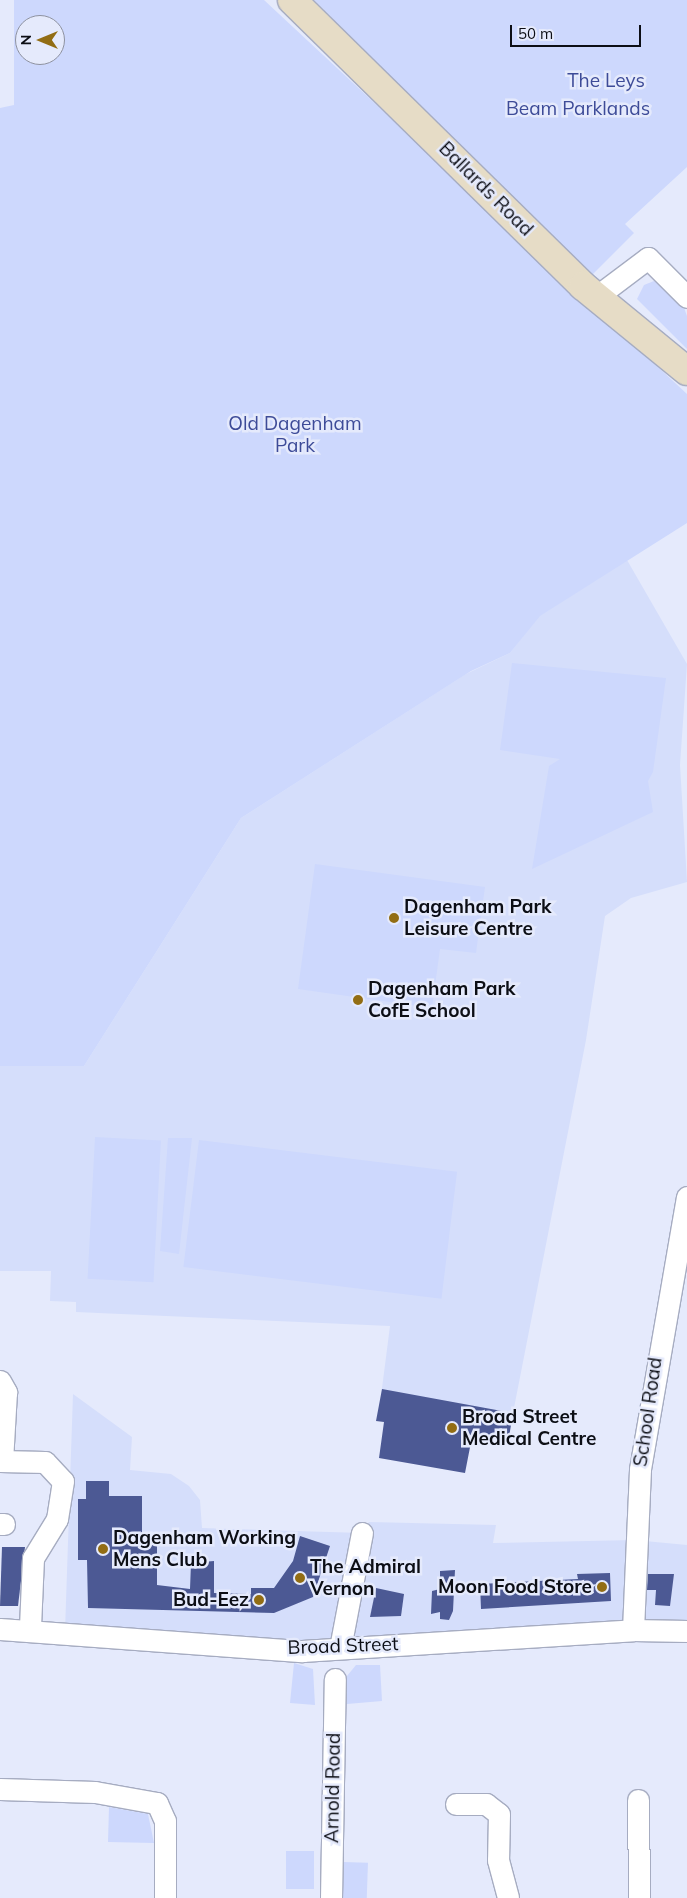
<!DOCTYPE html>
<style>
body{margin:0}
#map{position:relative;width:687px;height:1898px;overflow:hidden;background:#e5eafc;font-family:Mulish,sans-serif}
div>[style]{position:absolute}
[style*='--x']{left:calc(var(--x)*1px);top:calc(var(--y)*1px);width:calc(var(--w)*1px);rotate:calc(var(--a)*1deg)}
.built>*{inset:0;background:#d5defb}
.green>*{inset:0;background:#cdd8fd;transform-origin:0 0}
.building>*{inset:0;background:#4c5994}
.roads{filter:drop-shadow(1px 0 #a6acc1) drop-shadow(-1px 0 #a6acc1) drop-shadow(0 1px #a6acc1) drop-shadow(0 -1px #a6acc1)}
.minor>*{height:21px;margin:-10.5px;padding:0 10.5px;transform-origin:10.5px;border-radius:10.5px;background:#fff}
.secondary>*{height:28px;margin:-14px;padding:0 14px;transform-origin:14px;border-radius:14px;background:#e6dcc6}
.dots>*{width:14px;height:14px;translate:-50% -50%;box-sizing:border-box;border:2px solid #e5eafc;border-radius:50%}
span{translate:-50% -50%;white-space:nowrap;text-align:center;line-height:1.15;-webkit-text-stroke:5px #e5eafc;paint-order:stroke}
.park-label{font-size:19px;color:#3d4b98}
.street-label{font-size:19px;color:#0c0e15}
.poi-label{font-size:19px;color:#0c0e15;font-weight:700}
.left{translate:0 -50%;text-align:left}
.right{translate:-100% -50%;text-align:right}
.north{position:absolute;left:15px;top:15px;width:50px;height:50px;box-sizing:border-box;background:#e5eafc;border:1px solid #8e92a0;border-radius:50%;rotate:270deg;font-size:14px;font-weight:700;line-height:20px;text-align:center;color:#0c0e15}
.north::after{content:'';display:block;margin:auto;width:18px;height:22px;background:#926d14;clip-path:polygon(50% 0,100% 100%,50% 72%,0 100%)}
.scale{position:absolute;left:510px;top:25px;width:131px;height:22px;box-sizing:border-box;border:2px solid #0c0e15;border-top:0;padding-left:6px;font-size:15px;line-height:18px;white-space:nowrap;color:#0c0e15;-webkit-text-stroke:4px #e5eafc;paint-order:stroke}
</style>
<div id="map">
<div class="built">
<i style="clip-path:polygon(627px 560px,687px 664px,680px 765px,687px 882px,631px 898px,605px 916px,586px 1040px,513px 1413px,381px 1396px,390px 1326px,76px 1312px,76px 1302px,50px 1301px,51px 1271px,0 1271px,0 1066px,84px 1066px,241px 818px,466px 674px,510px 653px,539px 616px)"></i>
<i style="clip-path:polygon(73px 1394px,132px 1437px,130px 1470px,171px 1474px,189px 1486px,200px 1500px,202px 1528px,362px 1533px,369px 1522px,496px 1525px,493px 1543px,634px 1540px,687px 1545px,687px 1631px,340px 1648px,65px 1631px)"></i>
</div>
<div class="green">
<i style="clip-path:polygon(evenodd,14px 0,264px 0,687px 394px,687px 523px,540px 616px,510px 653px,471px 671px,241px 818px,84px 1066px,0 1066px,0 108px,14px 105px,14px 0,25px 25px,55px 25px,55px 55px,25px 55px,25px 25px)"></i>
<i style="clip-path:polygon(314px 0,687px 0,687px 167px,625px 224px,634px 233px,591px 276px)"></i>
<i style="clip-path:polygon(654px 281px,680px 297px,687px 316px,687px 349px,637px 299px,644px 285px)"></i>
<i style="clip-path:polygon(512px 663px,666px 678px,653px 772px,648px 781px,653px 812px,532px 869px,549px 766px,560px 759px,500px 750px)"></i>
<i style="clip-path:polygon(315px 864px,485px 887px,476px 953px,440px 949px,432px 1008px,298px 989px)"></i>
<i style="left:95px;top:1137px;width:66px;height:142px;rotate:3deg"></i>
<i style="clip-path:polygon(168px 1138px,192px 1138px,179px 1254px,160px 1251px)"></i>
<i style="left:199px;top:1140px;width:260px;height:128px;rotate:7deg"></i>
<i style="clip-path:polygon(294px 1663px,313px 1669px,315px 1705px,290px 1703px)"></i>
<i style="clip-path:polygon(356px 1665px,380px 1665px,382px 1701px,347px 1704px,347px 1676px)"></i>
<i style="clip-path:polygon(109px 1807px,148px 1814px,154px 1843px,108px 1842px)"></i>
<i style="left:286px;top:1851px;width:28px;height:38px"></i>
<i style="left:343px;top:1862px;width:25px;height:36px;rotate:2deg"></i>
</div>
<div class="building">
<i style="clip-path:polygon(382px 1389px,513px 1413px,508px 1443px,472px 1437px,465px 1473px,379px 1458px,384px 1422px,376px 1421px)"></i>
<i style="clip-path:polygon(86px 1481px,109px 1481px,109px 1496px,142px 1496px,142px 1539px,157px 1539px,157px 1585px,190px 1589px,191px 1563px,214px 1561px,214px 1593px,251px 1594px,251px 1588px,274px 1588px,293px 1561px,300px 1536px,330px 1546px,313px 1597px,274px 1613px,88px 1608px,87px 1560px,78px 1560px,78px 1499px,86px 1499px)"></i>
<i style="clip-path:polygon(2px 1547px,25px 1547px,18px 1606px,0 1606px)"></i>
<i style="clip-path:polygon(455px 1570px,453px 1611px,449px 1620px,440px 1619px,440px 1612px,431px 1614px,432px 1591px,440px 1589px,440px 1571px)"></i>
<i style="clip-path:polygon(610px 1573px,611px 1601px,481px 1609px,480px 1584px,578px 1579px,577px 1574px)"></i>
<i style="clip-path:polygon(648px 1574px,674px 1574px,670px 1606px,655px 1605px,656px 1590px,647px 1590px)"></i>
<i style="clip-path:polygon(376px 1588px,404px 1594px,401px 1616px,370px 1617px)"></i>
</div>
<div class="roads">
<div class="minor">
<i style="--x:596;--y:297;--w:65;--a:-36.9"></i>
<i style="--x:648;--y:258;--w:55;--a:45"></i>
<i style="--x:0;--y:1381;--w:13;--a:61"></i>
<i style="--x:6;--y:1392;--w:69;--a:93.3"></i>
<i style="--x:0;--y:1461;--w:45;--a:1.3"></i>
<i style="--x:45;--y:1462;--w:26;--a:47"></i>
<i style="--x:63;--y:1481;--w:38;--a:99"></i>
<i style="--x:57;--y:1519;--w:46;--a:121.6"></i>
<i style="--x:33;--y:1558;--w:70;--a:92.5"></i>
<i style="--x:0;--y:1524;--w:4;--a:0"></i>
<i style="--x:0;--y:1629;--w:303;--a:4.2"></i>
<i style="--x:302;--y:1651;--w:332;--a:-3.6"></i>
<i style="--x:633;--y:1630;--w:54;--a:1.1"></i>
<i style="--x:633;--y:1630;--w:161;--a:-87.5"></i>
<i style="--x:640;--y:1469;--w:276;--a:-80.2"></i>
<i style="--x:340;--y:1648;--w:117;--a:-79.2"></i>
<i style="--x:0;--y:1789;--w:95;--a:1.8"></i>
<i style="--x:95;--y:1792;--w:63;--a:10.1"></i>
<i style="--x:157;--y:1803;--w:20;--a:66"></i>
<i style="--x:165;--y:1821;--w:77;--a:90"></i>
<i style="--x:638;--y:1800;--w:98;--a:89.4"></i>
<i style="--x:456;--y:1804;--w:30;--a:0"></i>
<i style="--x:486;--y:1804;--w:16;--a:38"></i>
<i style="--x:499;--y:1814;--w:46;--a:91.2"></i>
<i style="--x:498;--y:1860;--w:39;--a:75"></i>
<i style="--x:331;--y:1898;--w:219;--a:-89"></i>
</div>
<div class="secondary">
<i style="--x:292;--y:0;--w:408;--a:44.5"></i>
<i style="--x:583;--y:286;--w:134;--a:39.3"></i>
</div>
</div>
<div class="dots">
<i style="left:394px;top:918px;background:#926d14"></i>
<i style="left:358px;top:1000px;background:#926d14"></i>
<i style="left:452px;top:1428px;background:#926d14"></i>
<i style="left:103px;top:1549px;background:#926d14"></i>
<i style="left:300px;top:1578px;background:#926d14"></i>
<i style="left:602px;top:1587px;background:#926d14"></i>
<i style="left:259px;top:1600px;background:#926d14"></i>
</div>
<div class="park-label">
<span style="left:606px;top:81px">The Leys</span>
<span style="left:578px;top:109px">Beam Parklands</span>
<span style="left:295px;top:435px">Old Dagenham<br>Park</span>
</div>
<div class="street-label">
<span style="left:486px;top:189px;rotate:45deg">Ballards Road</span>
<span style="left:648px;top:1412px;rotate:-82deg">School Road</span>
<span style="left:343px;top:1646px;rotate:-2deg">Broad Street</span>
<span style="left:333px;top:1788px;rotate:-89deg">Arnold Road</span>
</div>
<div class="poi-label">
<span class="left" style="left:404px;top:918px">Dagenham Park<br>Leisure Centre</span>
<span class="left" style="left:368px;top:1000px">Dagenham Park<br>CofE School</span>
<span class="left" style="left:462px;top:1428px">Broad Street<br>Medical Centre</span>
<span class="left" style="left:113px;top:1549px">Dagenham Working<br>Mens Club</span>
<span class="left" style="left:310px;top:1578px">The Admiral<br>Vernon</span>
<span class="right" style="left:592px;top:1587px">Moon Food Store</span>
<span class="right" style="left:249px;top:1600px">Bud-Eez</span>
</div>
<div class="north">N</div>
<div class="scale">50 m</div>
</div>
